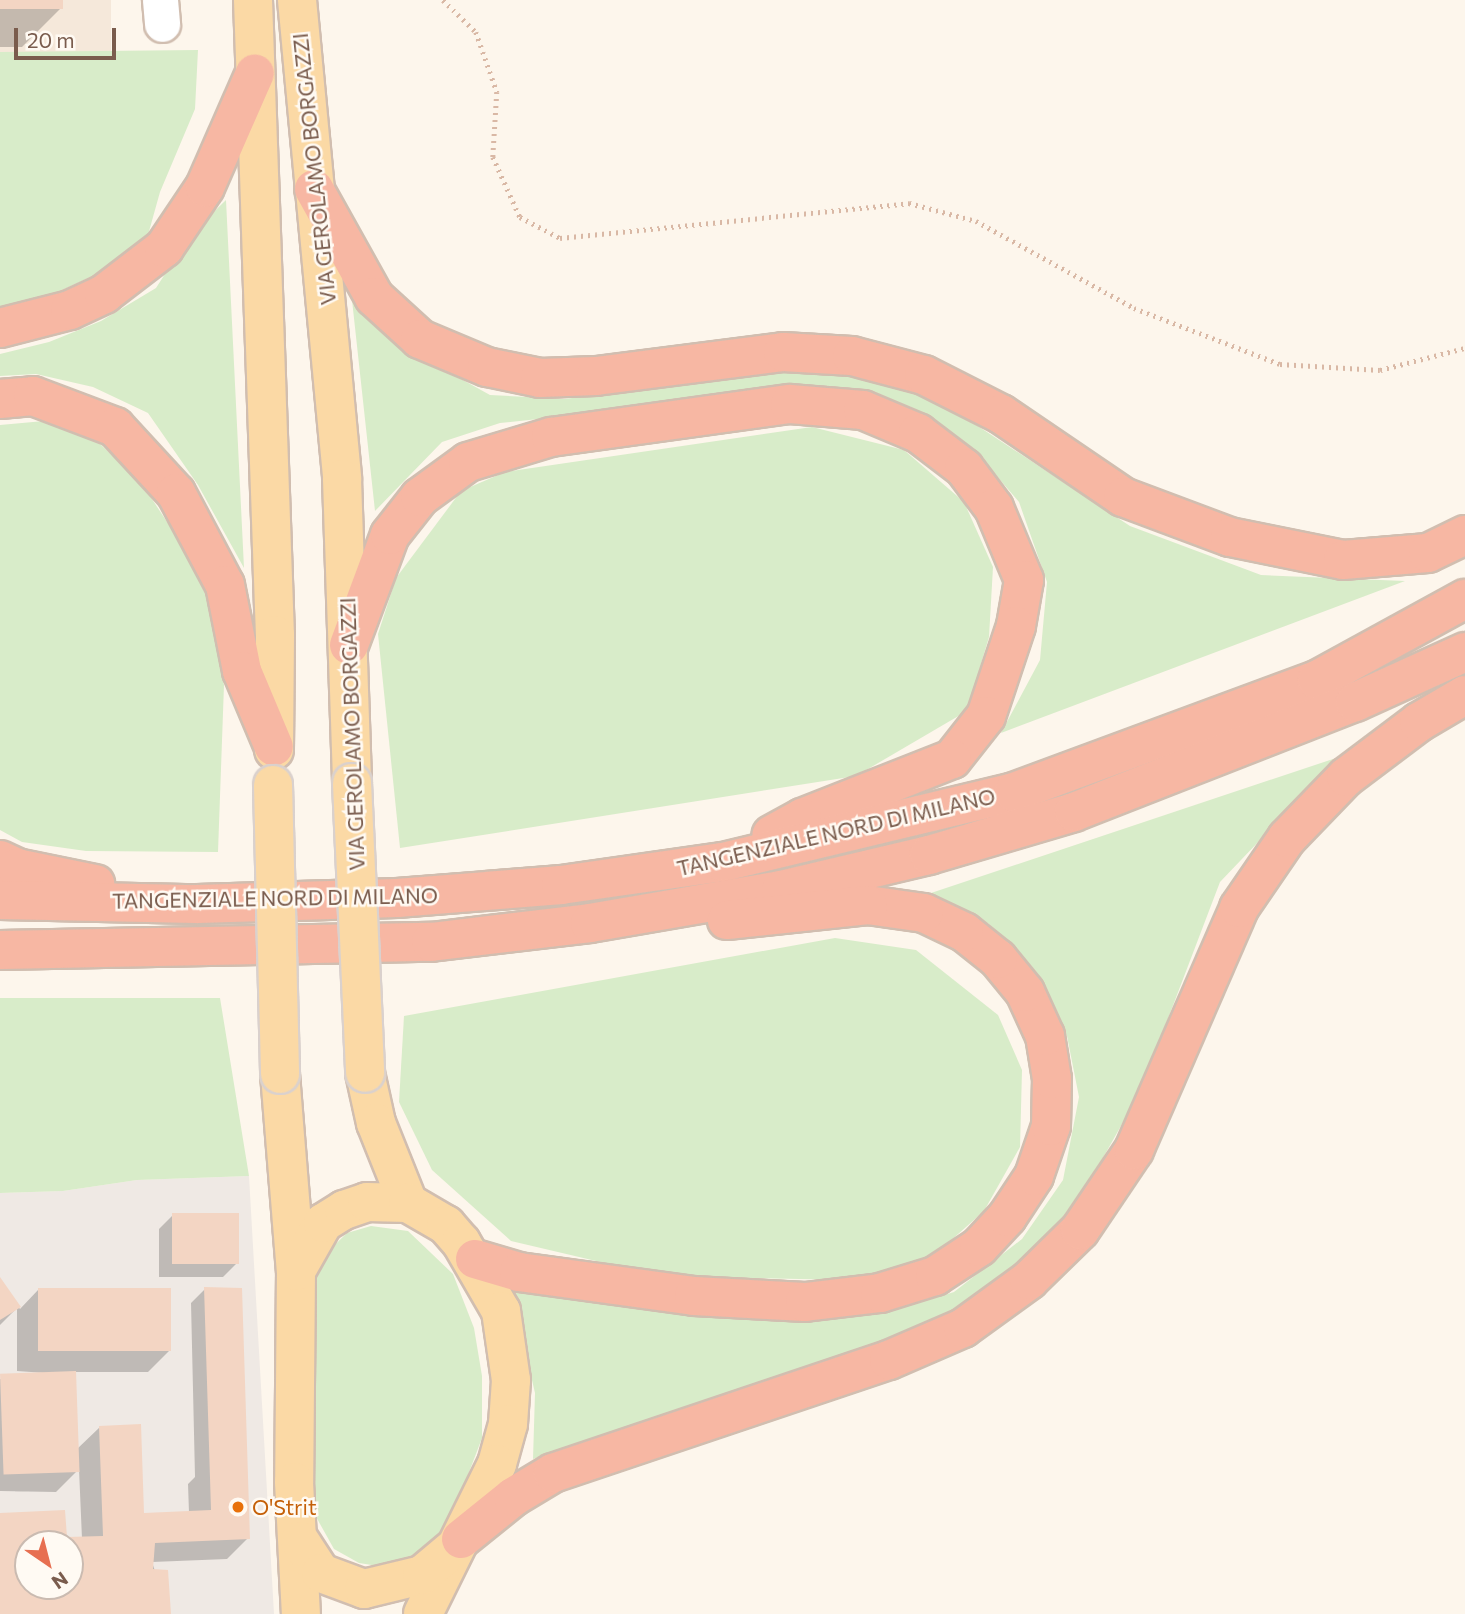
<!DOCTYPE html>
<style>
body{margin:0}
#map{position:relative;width:1465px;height:1614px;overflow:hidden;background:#fdf6ec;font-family:Commissioner,sans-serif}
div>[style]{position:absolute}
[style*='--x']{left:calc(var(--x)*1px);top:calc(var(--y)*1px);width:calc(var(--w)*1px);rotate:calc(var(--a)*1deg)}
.residential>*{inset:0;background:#f5e8da;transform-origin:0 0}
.industrial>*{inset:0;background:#efe9e4}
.green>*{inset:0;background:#d8ecc9}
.shadow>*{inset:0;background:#0003}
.building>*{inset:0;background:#f3d5c3;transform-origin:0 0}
.path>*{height:4.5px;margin-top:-2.25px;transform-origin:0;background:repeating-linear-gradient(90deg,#d9b8a5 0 2px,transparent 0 7px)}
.roads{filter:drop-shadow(2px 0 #d1beb0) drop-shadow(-2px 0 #d1beb0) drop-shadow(0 2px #d1beb0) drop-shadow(0 -2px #d1beb0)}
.minor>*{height:35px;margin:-17.5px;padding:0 17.5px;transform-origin:17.5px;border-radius:17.5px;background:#fff}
.major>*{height:38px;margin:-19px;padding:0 19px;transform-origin:19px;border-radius:19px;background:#fbd9a5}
.highway>*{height:38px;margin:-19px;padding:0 19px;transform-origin:19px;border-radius:19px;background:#f7b7a3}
.bridges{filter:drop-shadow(2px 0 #dad1cd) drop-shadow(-2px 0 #dad1cd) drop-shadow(0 2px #dad1cd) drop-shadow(0 -2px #dad1cd)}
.major-bridge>*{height:38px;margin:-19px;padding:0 19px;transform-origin:19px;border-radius:19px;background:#fbd9a5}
.dots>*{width:19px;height:19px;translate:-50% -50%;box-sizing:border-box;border:4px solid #fffaf3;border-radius:50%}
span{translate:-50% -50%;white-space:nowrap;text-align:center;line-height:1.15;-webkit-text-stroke:5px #fffaf3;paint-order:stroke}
.street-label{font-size:21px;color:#7a5c4d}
.food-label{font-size:21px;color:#c56008}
.left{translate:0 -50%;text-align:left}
.north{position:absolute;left:14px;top:1530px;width:70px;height:70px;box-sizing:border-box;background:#fffaf3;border:2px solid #cabbb1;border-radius:50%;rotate:145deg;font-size:19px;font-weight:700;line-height:28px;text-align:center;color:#7a5c4d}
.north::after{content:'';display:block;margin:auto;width:24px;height:32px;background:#e76f51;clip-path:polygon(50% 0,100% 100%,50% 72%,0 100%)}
.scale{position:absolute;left:14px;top:28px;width:102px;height:32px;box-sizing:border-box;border:4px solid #7a5c4d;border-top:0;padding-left:9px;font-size:21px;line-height:24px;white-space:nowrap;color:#7a5c4d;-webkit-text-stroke:5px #fffaf3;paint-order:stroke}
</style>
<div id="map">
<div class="residential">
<i style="left:0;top:0;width:111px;height:52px"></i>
</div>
<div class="industrial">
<i style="clip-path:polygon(evenodd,249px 1176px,274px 1614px,0 1614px,0 1193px,63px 1191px,137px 1180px,249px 1176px,28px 1544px,70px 1544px,70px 1586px,28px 1586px,28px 1544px)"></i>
</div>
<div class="green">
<i style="clip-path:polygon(198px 50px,195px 109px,160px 192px,148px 235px,110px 268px,34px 303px,0 312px,0 52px)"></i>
<i style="clip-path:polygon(226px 200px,244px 568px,198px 485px,148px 413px,93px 387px,36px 374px,0 376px,0 354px,49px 342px,101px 321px,156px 288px,190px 235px)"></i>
<i style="clip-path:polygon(352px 300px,423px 358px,490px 395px,564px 399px,827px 367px,917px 386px,1130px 526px,1261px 575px,1405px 581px,1001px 733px,1040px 660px,1047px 582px,1019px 502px,976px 452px,911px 407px,819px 389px,500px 423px,442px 442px,375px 511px)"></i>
<i style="clip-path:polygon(44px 421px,97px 441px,142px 484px,177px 537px,209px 601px,224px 685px,218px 852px,86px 851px,22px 842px,0 830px,0 425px)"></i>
<i style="clip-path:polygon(812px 427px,904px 450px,964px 502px,993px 567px,989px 637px,967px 711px,856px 776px,400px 848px,378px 634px,396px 578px,461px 491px,505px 472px)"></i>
<i style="clip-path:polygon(1339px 757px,1220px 882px,1140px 1092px,1068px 1220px,999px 1289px,892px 1341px,533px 1459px,535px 1393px,511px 1290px,701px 1316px,883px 1314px,954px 1292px,1022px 1239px,1063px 1180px,1079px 1097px,1067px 1036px,1026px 971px,989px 924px,928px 894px)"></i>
<i style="clip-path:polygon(835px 938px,916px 950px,998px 1015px,1022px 1070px,1020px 1147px,984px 1211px,930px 1259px,850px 1280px,660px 1276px,511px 1241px,432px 1170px,399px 1102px,404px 1016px)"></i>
<i style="clip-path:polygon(0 998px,220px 998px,249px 1176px,137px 1180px,63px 1191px,0 1193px)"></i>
<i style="clip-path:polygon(371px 1226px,408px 1231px,453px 1274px,474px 1328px,482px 1376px,482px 1438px,452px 1517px,435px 1545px,411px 1560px,378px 1566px,359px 1563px,334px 1549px,315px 1515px,311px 1297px,317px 1262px,347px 1233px)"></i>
</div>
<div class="shadow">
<i style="clip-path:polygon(0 0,61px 0,61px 8px,22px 47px,0 47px)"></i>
<i style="clip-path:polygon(173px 1215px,237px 1263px,223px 1277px,159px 1277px,159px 1229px)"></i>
<i style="clip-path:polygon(evenodd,0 1280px,20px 1309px,38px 1290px,169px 1351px,148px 1372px,74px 1372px,76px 1450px,100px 1427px,142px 1515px,189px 1513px,188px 1484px,195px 1477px,191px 1303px,205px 1289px,248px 1538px,227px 1559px,152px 1562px,169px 1614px,0 1614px,0 1515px,65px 1539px,82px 1539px,79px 1469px,56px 1492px,0 1491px,0 1379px,59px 1374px,17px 1371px,17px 1308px,0 1325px,0 1280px,28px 1544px,70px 1544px,70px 1586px,28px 1586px,28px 1544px)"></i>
</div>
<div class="building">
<i style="left:0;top:0;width:63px;height:9px"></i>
<i style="left:172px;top:1213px;width:67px;height:51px"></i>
<i style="clip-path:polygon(0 1277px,21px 1307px,0 1320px)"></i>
<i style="clip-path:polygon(evenodd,204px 1287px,242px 1288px,250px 1539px,155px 1543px,153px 1569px,168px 1570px,171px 1614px,0 1614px,0 1513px,65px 1510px,67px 1537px,103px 1536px,99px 1426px,141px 1424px,144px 1513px,211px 1510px,204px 1287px,28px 1544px,70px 1544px,70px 1586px,28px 1586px,28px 1544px)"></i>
<i style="left:38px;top:1288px;width:133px;height:63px"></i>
<i style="left:76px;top:1371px;width:101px;height:76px;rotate:88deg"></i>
</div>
<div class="path">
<i style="--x:443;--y:0;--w:46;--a:44.1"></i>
<i style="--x:476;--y:32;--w:64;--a:70.7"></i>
<i style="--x:497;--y:92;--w:65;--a:93.5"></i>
<i style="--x:493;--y:157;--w:66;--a:65.8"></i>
<i style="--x:520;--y:217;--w:45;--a:27.7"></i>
<i style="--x:560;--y:238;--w:351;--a:-5.7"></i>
<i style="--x:909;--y:203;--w:69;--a:15"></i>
<i style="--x:976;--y:221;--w:180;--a:28.8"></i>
<i style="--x:1134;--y:308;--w:156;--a:21"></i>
<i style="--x:1280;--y:364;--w:100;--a:3.4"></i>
<i style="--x:1380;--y:370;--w:88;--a:-14.5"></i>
</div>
<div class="roads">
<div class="minor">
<i style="--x:160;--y:0;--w:24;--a:85"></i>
</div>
<div class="major">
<i style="--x:253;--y:0;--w:635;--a:88.02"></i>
<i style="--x:275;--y:635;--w:115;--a:90.5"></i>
<i style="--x:297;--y:0;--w:481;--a:84.6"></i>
<i style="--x:342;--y:479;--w:304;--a:88.1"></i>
<i style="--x:365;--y:1073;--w:51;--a:77.6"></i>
<i style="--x:376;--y:1123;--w:86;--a:68.2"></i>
<i style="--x:280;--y:1074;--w:198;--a:85.4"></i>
<i style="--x:296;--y:1271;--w:211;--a:90.5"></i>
<i style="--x:294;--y:1482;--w:132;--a:87"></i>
<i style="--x:296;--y:1271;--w:55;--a:-60.6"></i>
<i style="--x:323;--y:1223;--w:25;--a:-32"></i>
<i style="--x:344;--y:1210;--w:24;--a:-19"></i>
<i style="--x:367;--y:1202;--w:41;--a:1.4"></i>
<i style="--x:408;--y:1203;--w:44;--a:30.1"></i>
<i style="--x:446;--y:1225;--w:23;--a:49"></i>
<i style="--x:461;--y:1242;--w:80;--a:59.9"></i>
<i style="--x:501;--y:1311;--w:70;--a:81.8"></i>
<i style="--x:511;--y:1380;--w:44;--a:93.9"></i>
<i style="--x:508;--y:1424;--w:41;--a:105.4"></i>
<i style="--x:497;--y:1464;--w:167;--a:116.3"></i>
<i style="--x:300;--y:1541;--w:38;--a:57"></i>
<i style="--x:321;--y:1573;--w:46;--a:20.4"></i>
<i style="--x:364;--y:1589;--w:60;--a:-13.6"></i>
<i style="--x:422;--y:1575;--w:40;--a:-40"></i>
</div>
<div class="highway">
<i style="--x:314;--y:189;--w:124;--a:60.9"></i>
<i style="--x:374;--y:297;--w:62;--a:42.4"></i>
<i style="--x:420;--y:339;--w:73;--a:22.7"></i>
<i style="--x:487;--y:367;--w:54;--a:11.7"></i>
<i style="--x:540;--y:378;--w:56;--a:-2"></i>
<i style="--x:596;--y:376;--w:189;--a:-7.3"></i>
<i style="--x:783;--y:352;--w:69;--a:3.3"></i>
<i style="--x:852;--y:356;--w:74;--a:14.8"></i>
<i style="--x:924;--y:375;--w:86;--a:26.9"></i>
<i style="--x:1001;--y:414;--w:148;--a:34.2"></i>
<i style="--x:1123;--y:497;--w:114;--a:20.5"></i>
<i style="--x:1230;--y:537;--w:115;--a:11.5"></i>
<i style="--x:1343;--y:560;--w:85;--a:-4.7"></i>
<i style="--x:1428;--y:553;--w:41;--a:-25.9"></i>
<i style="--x:0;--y:328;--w:72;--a:-14.4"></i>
<i style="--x:70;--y:310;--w:38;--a:-25"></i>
<i style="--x:104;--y:294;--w:76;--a:-37.5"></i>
<i style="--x:164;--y:248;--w:73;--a:-56.1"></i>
<i style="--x:205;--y:187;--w:124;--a:-66.3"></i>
<i style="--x:0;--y:399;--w:33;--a:-5"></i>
<i style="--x:33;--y:396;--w:88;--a:20.7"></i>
<i style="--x:115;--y:427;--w:90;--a:47.3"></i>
<i style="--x:176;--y:493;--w:104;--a:62"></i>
<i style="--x:225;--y:585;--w:88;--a:78.8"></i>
<i style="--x:242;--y:671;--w:82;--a:67.2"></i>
<i style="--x:349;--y:645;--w:117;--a:-69.6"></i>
<i style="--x:390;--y:535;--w:48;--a:-51.7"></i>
<i style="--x:420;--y:497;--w:59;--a:-36.1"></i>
<i style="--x:468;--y:462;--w:87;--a:-16.8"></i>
<i style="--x:551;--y:437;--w:241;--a:-7.9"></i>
<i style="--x:790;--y:404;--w:73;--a:4.7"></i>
<i style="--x:863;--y:410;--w:60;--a:22.7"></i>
<i style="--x:918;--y:433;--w:58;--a:37.3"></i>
<i style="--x:964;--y:468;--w:50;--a:53.1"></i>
<i style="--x:994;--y:508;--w:78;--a:67.4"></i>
<i style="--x:1024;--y:580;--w:47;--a:99.9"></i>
<i style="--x:1016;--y:626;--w:95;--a:108.4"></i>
<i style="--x:986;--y:716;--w:55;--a:128.3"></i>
<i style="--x:952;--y:759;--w:161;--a:158.5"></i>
<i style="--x:802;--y:818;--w:35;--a:151"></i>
<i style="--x:0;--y:860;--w:19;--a:25"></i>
<i style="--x:17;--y:868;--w:80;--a:11.6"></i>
<i style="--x:0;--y:900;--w:197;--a:1.2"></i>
<i style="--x:197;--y:904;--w:200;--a:-1.7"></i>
<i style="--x:397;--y:898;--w:165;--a:-4.5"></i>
<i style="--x:561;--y:885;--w:164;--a:-8.1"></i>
<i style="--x:723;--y:862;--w:299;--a:-13.5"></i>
<i style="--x:1014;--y:792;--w:323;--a:-20.3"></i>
<i style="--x:1317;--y:680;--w:169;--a:-28.7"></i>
<i style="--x:0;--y:950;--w:431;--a:-1.1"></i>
<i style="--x:431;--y:942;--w:160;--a:-6.8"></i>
<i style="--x:590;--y:923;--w:194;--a:-9.8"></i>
<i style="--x:781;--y:890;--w:152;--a:-13.3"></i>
<i style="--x:929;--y:855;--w:151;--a:-16.5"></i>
<i style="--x:1074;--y:812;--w:302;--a:-21.4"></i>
<i style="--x:1355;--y:702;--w:121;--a:-24.4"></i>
<i style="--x:475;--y:1259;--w:46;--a:16.5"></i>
<i style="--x:519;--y:1272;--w:177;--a:7.8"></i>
<i style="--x:694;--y:1296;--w:111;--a:3.1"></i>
<i style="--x:805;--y:1302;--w:76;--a:-6.8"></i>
<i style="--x:880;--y:1293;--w:58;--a:-17.2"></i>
<i style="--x:935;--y:1276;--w:53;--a:-33.4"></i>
<i style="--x:979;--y:1247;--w:41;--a:-47"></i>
<i style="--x:1007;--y:1217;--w:49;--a:-56.6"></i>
<i style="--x:1034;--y:1176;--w:53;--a:-71.2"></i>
<i style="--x:1051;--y:1126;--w:47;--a:-88.8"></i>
<i style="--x:1052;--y:1079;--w:44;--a:-99.2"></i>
<i style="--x:1045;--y:1036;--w:48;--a:-114.4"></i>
<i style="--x:1025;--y:992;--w:43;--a:-129.3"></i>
<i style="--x:998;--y:959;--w:43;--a:-141.5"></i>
<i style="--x:964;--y:932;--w:44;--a:-154.6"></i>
<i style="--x:924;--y:913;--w:57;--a:-171.9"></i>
<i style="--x:868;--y:905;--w:142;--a:173.9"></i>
<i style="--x:461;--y:1539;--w:67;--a:-38.9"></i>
<i style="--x:513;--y:1497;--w:47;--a:-31"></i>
<i style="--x:553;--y:1473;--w:354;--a:-18.6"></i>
<i style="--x:889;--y:1360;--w:81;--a:-23.4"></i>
<i style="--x:963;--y:1328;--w:82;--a:-36"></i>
<i style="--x:1029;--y:1280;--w:71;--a:-44.4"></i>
<i style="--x:1080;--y:1230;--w:97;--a:-56"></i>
<i style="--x:1134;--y:1150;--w:264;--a:-66.5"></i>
<i style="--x:1239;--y:908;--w:85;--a:-55.6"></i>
<i style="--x:1287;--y:838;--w:85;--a:-46"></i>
<i style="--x:1346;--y:777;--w:91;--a:-37"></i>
<i style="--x:1419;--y:722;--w:53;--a:-30.4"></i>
</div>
</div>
<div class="bridges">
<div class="major-bridge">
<i style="--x:352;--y:783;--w:290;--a:87.4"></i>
<i style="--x:273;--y:785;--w:289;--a:88.6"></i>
</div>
</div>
<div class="dots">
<i style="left:238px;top:1507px;background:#e8710a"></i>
</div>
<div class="street-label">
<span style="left:314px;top:169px;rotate:-96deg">VIA GEROLAMO BORGAZZI</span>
<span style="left:352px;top:734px;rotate:-92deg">VIA GEROLAMO BORGAZZI</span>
<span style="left:836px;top:832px;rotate:-13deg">TANGENZIALE NORD DI MILANO</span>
<span style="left:275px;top:898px;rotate:-1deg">TANGENZIALE NORD DI MILANO</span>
</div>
<div class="food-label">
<span class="left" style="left:252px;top:1507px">O'Strit</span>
</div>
<div class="north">N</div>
<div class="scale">20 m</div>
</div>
